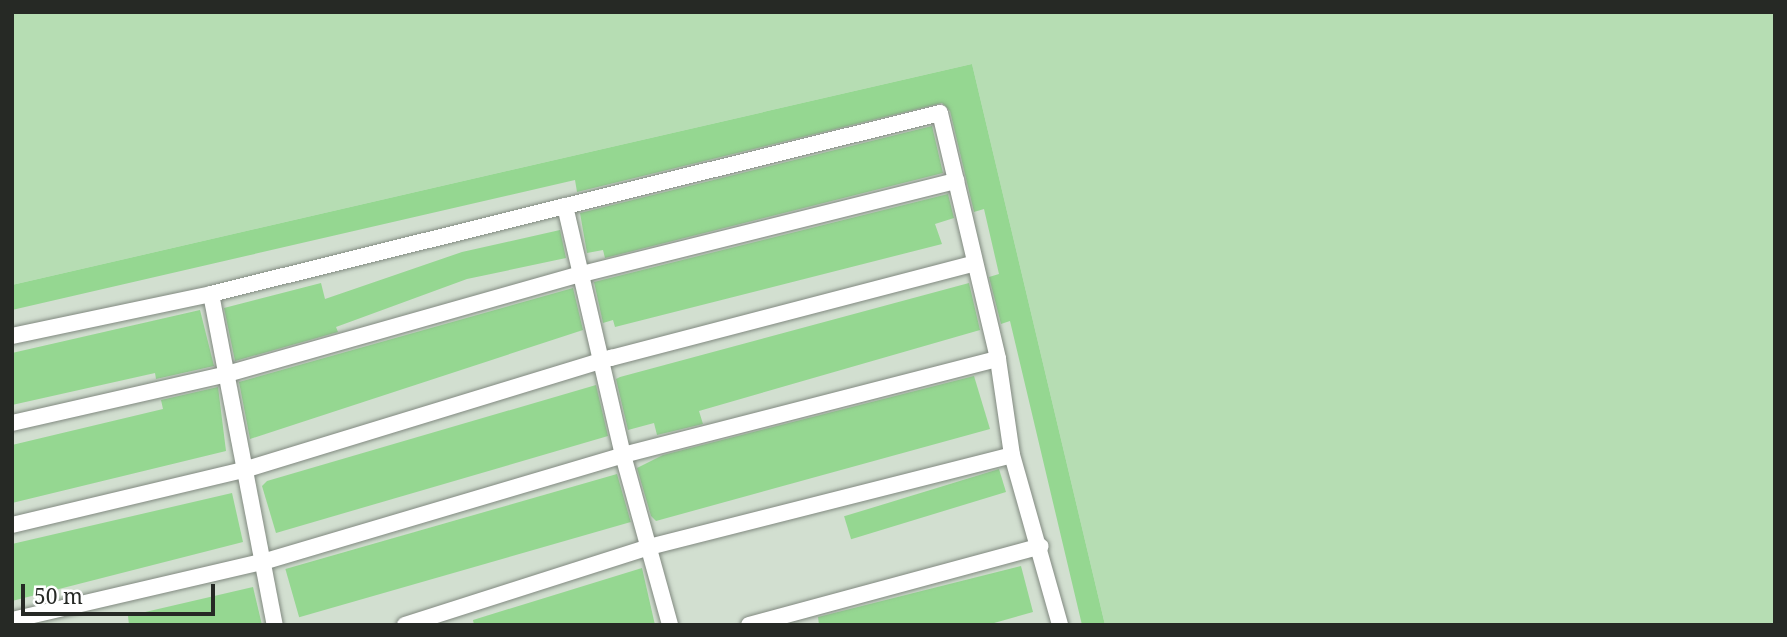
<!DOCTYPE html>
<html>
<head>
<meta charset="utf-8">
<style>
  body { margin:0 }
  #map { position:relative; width:1787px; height:637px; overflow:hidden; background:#e1eae0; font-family:"Noto Serif",serif }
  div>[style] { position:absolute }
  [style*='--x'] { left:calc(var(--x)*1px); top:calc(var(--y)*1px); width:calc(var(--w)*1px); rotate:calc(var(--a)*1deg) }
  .built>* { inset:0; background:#d2dfd0 }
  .green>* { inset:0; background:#b6ddb3 }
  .building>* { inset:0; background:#95d791; transform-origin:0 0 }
  .roads { filter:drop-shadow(0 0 2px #818980) drop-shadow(0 0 2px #818980) }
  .service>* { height:16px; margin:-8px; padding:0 8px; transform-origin:8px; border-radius:8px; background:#fff }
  span { translate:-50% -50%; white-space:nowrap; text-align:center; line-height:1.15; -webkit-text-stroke:5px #fff; paint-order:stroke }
  .frame { position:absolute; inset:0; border:14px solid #262925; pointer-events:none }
  .scale { position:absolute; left:21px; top:584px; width:194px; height:32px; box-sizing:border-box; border:4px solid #262925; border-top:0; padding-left:9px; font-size:21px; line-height:24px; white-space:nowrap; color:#262925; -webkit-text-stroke:5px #fff; paint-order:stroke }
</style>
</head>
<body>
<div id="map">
  <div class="built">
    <i style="clip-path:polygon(972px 64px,1105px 625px,12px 625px,12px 285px)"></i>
  </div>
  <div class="green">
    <i style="clip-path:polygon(12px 12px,1775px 12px,1775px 625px,1105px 625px,972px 64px,12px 285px)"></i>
  </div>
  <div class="building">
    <i style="clip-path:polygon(972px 64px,1105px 625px,1082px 625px,1010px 321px,1001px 324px,989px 277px,999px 274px,984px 209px,974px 212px,950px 111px,942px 103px,577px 192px,575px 180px,12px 310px,12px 285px)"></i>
    <i style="clip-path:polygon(932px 126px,943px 173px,605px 258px,603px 250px,587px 253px,580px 213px)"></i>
    <i style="clip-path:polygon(948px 194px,954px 218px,935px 224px,942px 244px,615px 327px,613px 320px,603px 323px,594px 282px)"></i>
    <i style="clip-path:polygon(560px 230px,566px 258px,467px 279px,336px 327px,338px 332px,235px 361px,224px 308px,321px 283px,325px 299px,462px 252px)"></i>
    <i style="clip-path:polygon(969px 283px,980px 330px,699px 411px,703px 424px,657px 435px,654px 423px,628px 430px,616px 379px,620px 377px)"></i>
    <i style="clip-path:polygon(573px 288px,583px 330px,250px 439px,239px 382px)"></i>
    <i style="clip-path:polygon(200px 310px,214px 366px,156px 379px,155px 373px,12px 405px,12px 353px)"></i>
    <i style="clip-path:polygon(974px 376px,990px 429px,656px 521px,651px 516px,637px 468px,663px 455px)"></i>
    <i style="clip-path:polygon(596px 385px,608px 436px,276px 533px,262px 486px,267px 481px)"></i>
    <i style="clip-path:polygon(218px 387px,226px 451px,12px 503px,12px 445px,163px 409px,161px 400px)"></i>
    <i style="left:999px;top:469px;width:24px;height:162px;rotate:73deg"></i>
    <i style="left:617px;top:474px;width:50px;height:345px;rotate:74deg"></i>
    <i style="clip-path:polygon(232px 493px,243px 542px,12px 601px,12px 544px)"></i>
    <i style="clip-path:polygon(1021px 566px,1033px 612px,987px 625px,819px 625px,818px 617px)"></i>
    <i style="clip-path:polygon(642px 568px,655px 625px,474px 625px,473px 620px)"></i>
    <i style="clip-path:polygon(253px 587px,262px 625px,129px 625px,128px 616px)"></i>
  </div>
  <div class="roads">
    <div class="service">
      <i style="--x:565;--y:206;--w:256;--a:76.9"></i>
      <i style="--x:623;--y:455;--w:176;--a:74.5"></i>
      <i style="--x:211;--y:294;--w:751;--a:-13.94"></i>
      <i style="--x:940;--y:113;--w:253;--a:76.7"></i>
      <i style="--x:998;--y:359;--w:97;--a:81.7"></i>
      <i style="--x:1012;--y:455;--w:177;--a:74.2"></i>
      <i style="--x:12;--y:336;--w:203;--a:-11.9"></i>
      <i style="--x:211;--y:294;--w:337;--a:79.1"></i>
      <i style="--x:12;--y:423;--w:221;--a:-12.8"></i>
      <i style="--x:227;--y:374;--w:365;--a:-15.8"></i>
      <i style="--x:578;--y:275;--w:390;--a:-14"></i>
      <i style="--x:12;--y:525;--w:242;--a:-13.4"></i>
      <i style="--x:247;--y:469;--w:381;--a:-17"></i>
      <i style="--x:611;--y:358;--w:376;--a:-14.6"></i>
      <i style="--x:12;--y:620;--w:261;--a:-13.1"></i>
      <i style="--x:266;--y:561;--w:372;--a:-16.5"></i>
      <i style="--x:623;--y:455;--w:387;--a:-14.4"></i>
      <i style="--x:405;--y:625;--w:256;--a:-17.7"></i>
      <i style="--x:649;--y:547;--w:374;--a:-14.2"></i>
      <i style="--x:749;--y:625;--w:302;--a:-15.1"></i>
    </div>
  </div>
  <div class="frame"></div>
  <div class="scale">50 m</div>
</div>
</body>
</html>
